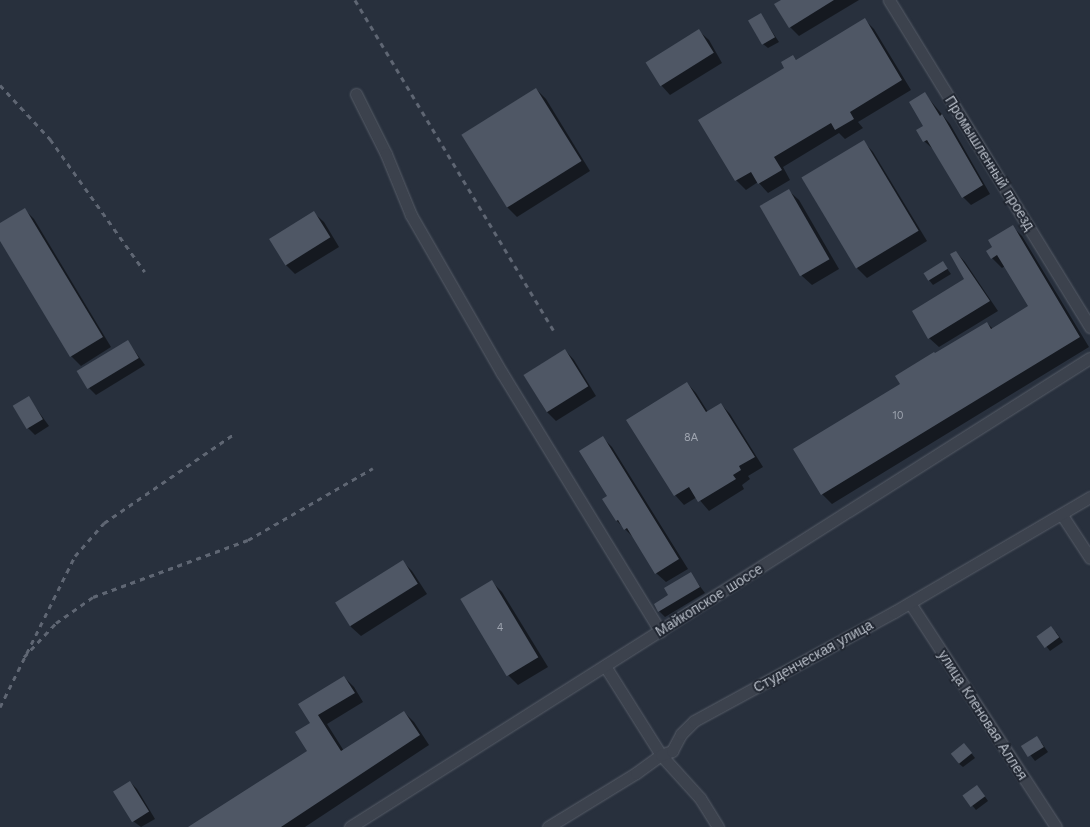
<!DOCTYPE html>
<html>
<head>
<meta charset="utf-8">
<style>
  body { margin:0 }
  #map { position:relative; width:1090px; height:827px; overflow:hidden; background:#28303d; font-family:"Work Sans",sans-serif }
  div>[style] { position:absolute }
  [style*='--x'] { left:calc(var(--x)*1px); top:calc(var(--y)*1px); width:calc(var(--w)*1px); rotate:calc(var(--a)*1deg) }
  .shadow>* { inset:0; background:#0007 }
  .building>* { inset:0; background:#4f5765; transform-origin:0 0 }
  .roads { filter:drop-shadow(0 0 1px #575d68) drop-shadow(0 0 1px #575d68) }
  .minor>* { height:11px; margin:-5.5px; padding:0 5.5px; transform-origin:5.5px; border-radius:5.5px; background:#3c424d }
  .rail>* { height:3px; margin-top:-1.5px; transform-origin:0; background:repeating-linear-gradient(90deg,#5f6673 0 5px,transparent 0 10px) }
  span { translate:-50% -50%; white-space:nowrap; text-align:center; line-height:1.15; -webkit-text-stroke:4px #212732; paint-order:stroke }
  .number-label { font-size:11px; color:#9ea4af }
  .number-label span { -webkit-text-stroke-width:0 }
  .street-label { font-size:14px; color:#b8bec8 }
</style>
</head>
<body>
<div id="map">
  <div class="shadow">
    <i style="clip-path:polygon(783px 0,859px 0,799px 36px,790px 27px)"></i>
    <i style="clip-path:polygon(761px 15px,779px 42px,768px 48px,763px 44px)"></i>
    <i style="clip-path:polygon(865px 20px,874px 29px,911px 90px,858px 122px,863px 128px,845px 139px,839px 133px,783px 167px,790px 180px,768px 193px,758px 182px,746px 190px,736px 180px,700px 120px,785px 68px,793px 56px,797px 61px)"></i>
    <i style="clip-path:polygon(699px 31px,709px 40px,722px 63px,670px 95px,661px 85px)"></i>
    <i style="clip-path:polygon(536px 89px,546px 99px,590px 171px,517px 217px,507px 207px)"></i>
    <i style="clip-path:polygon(925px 94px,950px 124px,990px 194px,971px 205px,963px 197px,933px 149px,924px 141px)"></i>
    <i style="clip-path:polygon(864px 142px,873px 152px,927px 241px,867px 278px,857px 268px)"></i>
    <i style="clip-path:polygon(789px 191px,799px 200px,839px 269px,812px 285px,802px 276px)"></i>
    <i style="clip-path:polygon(24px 209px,34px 219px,111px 347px,81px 366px,71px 356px,0 238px,0 224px)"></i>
    <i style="clip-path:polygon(314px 213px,324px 222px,339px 247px,295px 274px,285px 264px)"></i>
    <i style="clip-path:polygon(1012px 226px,1022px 236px,1089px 347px,832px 504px,822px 494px,901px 385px,935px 355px,987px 323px,993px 329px,1030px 307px,1005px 266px,1002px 268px,992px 258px,994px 247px)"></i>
    <i style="clip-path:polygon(956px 252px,965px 262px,998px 311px,939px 347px,929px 338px,966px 279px)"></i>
    <i style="clip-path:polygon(943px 263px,951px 274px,933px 285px,929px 280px)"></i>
    <i style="clip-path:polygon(128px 342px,145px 365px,96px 395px,89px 388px)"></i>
    <i style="clip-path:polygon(565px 350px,574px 360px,596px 396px,556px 421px,546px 411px,524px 375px)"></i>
    <i style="clip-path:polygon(687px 383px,696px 393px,708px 412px,721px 404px,730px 414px,763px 467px,748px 476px,750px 479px,742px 485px,744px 489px,709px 511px,697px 497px,684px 505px,675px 495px)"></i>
    <i style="clip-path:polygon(28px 397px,49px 426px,35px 435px,28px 428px)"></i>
    <i style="clip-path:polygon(603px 438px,612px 447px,688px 569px,666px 582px,656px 573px,635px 539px,617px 521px,604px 499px,609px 496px)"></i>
    <i style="clip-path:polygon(403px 562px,412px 571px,427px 594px,361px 636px,351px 627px,337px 604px)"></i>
    <i style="clip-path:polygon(690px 573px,705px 593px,665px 617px,659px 611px)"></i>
    <i style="clip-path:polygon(492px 582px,502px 592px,548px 667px,518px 685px,509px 676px,463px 600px)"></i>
    <i style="clip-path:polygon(1056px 632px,1063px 642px,1050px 651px,1039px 637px)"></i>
    <i style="clip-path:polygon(344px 677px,354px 687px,363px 702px,327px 724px,344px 751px,404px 712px,414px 722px,429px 745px,305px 827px,190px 827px,309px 752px,312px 723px)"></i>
    <i style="clip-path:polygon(1041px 742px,1048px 752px,1035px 761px,1024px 747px)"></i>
    <i style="clip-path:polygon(968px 749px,975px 758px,963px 767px,958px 763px)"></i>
    <i style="clip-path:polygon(130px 782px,137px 789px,155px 819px,141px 827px,133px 821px)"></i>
    <i style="clip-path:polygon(981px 791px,988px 801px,976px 810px,964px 796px)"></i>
  </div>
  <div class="building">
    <i style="clip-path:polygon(781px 0,834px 0,789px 28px,774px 4px)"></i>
    <i style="left:761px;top:13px;width:28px;height:15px;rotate:60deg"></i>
    <i style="clip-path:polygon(865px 18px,902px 80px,850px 112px,854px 119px,835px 130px,831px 123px,774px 157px,782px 170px,758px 184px,751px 172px,735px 181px,698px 120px,784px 68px,781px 62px,793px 55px,796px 60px)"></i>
    <i style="left:699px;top:29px;width:28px;height:63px;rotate:58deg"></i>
    <i style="left:536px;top:88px;width:86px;height:88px;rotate:58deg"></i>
    <i style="clip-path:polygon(925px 92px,940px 116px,942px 114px,983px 185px,962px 198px,927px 140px,923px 142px,916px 130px,923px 126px,909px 102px)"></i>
    <i style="left:864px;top:140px;width:106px;height:73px;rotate:59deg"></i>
    <i style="left:789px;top:189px;width:81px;height:34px;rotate:60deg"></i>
    <i style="clip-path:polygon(25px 208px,103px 337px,70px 357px,0 241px,0 223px)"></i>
    <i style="left:314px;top:211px;width:31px;height:53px;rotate:58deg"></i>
    <i style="clip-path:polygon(1013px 225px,1080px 337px,821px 495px,793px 449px,900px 384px,895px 376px,934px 352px,935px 353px,987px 322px,991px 329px,1028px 306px,997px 255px,991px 259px,986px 251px,992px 247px,988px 240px)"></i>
    <i style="clip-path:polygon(956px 251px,990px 301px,928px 339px,912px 311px,964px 279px,950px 254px)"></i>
    <i style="left:943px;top:261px;width:9px;height:23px;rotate:58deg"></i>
    <i style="left:128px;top:340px;width:21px;height:60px;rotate:59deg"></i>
    <i style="left:565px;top:349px;width:44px;height:49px;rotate:58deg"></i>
    <i style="clip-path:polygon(687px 382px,706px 412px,721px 403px,755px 457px,739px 466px,741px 470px,733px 475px,736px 479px,698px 502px,689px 487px,674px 496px,626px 420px)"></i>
    <i style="left:29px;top:396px;width:27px;height:19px;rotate:59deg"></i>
    <i style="clip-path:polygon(603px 436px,679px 559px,655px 574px,627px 528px,624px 530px,618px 520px,616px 521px,602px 499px,607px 496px,579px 451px)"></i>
    <i style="left:403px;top:560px;width:28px;height:80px;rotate:58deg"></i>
    <i style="clip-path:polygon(691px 572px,700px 587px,658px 612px,654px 604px,668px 595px,664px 588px)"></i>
    <i style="left:492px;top:580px;width:90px;height:37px;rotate:59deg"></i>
    <i style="left:1051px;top:626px;width:14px;height:18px;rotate:54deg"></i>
    <i style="clip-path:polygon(344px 676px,355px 693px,318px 715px,341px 751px,404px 711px,420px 735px,281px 827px,188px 827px,307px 751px,295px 732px,310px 723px,298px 704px)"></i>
    <i style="left:1037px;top:736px;width:13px;height:19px;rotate:58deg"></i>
    <i style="left:964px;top:743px;width:13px;height:17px;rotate:51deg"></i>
    <i style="left:130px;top:781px;width:36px;height:20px;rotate:58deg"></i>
    <i style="left:977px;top:785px;width:14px;height:18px;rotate:54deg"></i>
  </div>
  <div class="roads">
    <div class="minor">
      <i style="--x:889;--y:0;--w:384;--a:58.4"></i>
      <i style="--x:356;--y:94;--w:67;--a:63.4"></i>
      <i style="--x:386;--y:154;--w:66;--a:67.7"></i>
      <i style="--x:411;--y:215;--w:182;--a:60.1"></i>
      <i style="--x:502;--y:373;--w:303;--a:58.5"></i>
      <i style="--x:1062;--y:515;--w:51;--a:56.9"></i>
      <i style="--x:910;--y:603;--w:267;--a:56.9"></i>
      <i style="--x:605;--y:666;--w:105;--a:57.8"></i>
      <i style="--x:661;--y:755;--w:58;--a:47.8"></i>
      <i style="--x:700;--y:798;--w:34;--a:58"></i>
      <i style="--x:350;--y:827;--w:876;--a:-32.37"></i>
      <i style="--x:548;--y:827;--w:103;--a:-31.5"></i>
      <i style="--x:636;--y:773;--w:31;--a:-36"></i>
      <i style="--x:661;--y:755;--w:12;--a:-20"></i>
      <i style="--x:672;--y:751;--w:19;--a:-62"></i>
      <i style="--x:681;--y:734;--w:18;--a:-45"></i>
      <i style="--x:694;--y:721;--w:228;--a:-28.6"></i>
      <i style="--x:894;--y:612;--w:227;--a:-30.4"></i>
    </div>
  </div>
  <div class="rail">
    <i style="--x:355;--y:0;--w:388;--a:59"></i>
    <i style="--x:0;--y:85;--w:74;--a:47.2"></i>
    <i style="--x:50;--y:139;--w:163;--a:54.5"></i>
    <i style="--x:24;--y:657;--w:47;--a:-46.7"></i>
    <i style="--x:56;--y:623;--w:45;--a:-35.1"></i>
    <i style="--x:93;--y:597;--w:165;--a:-20.2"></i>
    <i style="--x:248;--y:540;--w:144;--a:-29.9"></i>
    <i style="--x:0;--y:707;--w:169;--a:-63.6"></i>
    <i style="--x:75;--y:556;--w:44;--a:-48.7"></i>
    <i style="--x:104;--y:523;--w:158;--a:-34.4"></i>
  </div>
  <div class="number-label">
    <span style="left:898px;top:416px">10</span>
    <span style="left:691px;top:438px">8А</span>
    <span style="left:500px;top:628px">4</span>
  </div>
  <div class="street-label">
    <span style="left:990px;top:163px;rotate:58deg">Промышленный проезд</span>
    <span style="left:709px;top:600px;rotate:-32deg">Майкопское шоссе</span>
    <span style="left:813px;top:656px;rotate:-29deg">Студенческая улица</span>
    <span style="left:983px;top:715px;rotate:57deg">улица Кленовая Аллея</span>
  </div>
</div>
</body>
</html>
